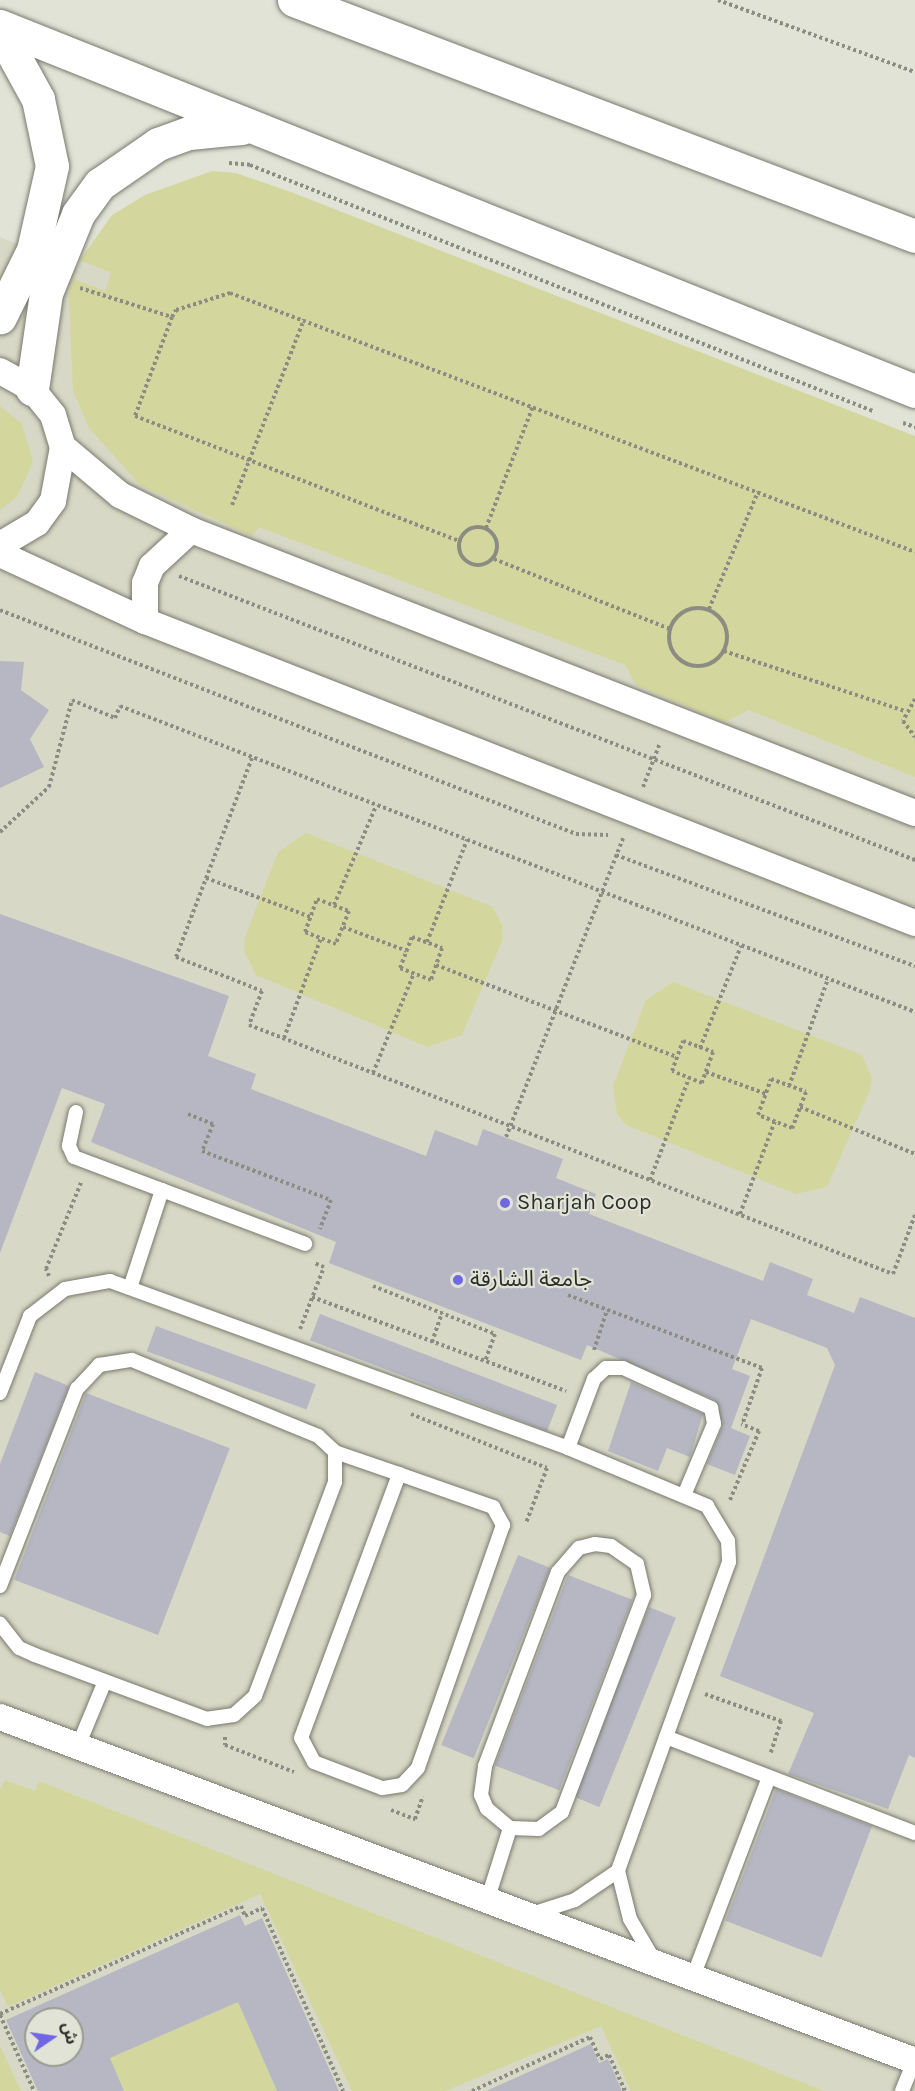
<!DOCTYPE html>
<html>
<head>
<meta charset="utf-8">
<style>
  body { margin:0 }
  #map { position:relative; width:915px; height:2091px; overflow:hidden; background:#e2e3d7; font-family:Karla,"Noto Sans Arabic",sans-serif }
  div>[style] { position:absolute }
  [style*='--x'] { left:calc(var(--x)*1px); top:calc(var(--y)*1px); width:calc(var(--w)*1px); rotate:calc(var(--a)*1deg) }
  .built>* { inset:0; background:#d7d8c5 }
  .green>* { inset:0; background:#d4d79d }
  .building>* { inset:0; background:#b7b7c3; transform-origin:0 0 }
  .path>* { height:4px; margin-top:-2px; transform-origin:0; background:repeating-linear-gradient(90deg,#8c8c83 0 3px,transparent 0 6px) }
  .path>.ring { margin:-2px; padding:0; box-sizing:content-box; background:none; border:4px solid #8c8c83; border-radius:50% }
  .roads { filter:drop-shadow(0 0 2px #797a6f) drop-shadow(0 0 2px #797a6f) }
  .lane>* { height:14px; margin:-7px; padding:0 7px; transform-origin:7px; border-radius:7px; background:#fff }
  .street>* { height:26px; margin:-13px; padding:0 13px; transform-origin:13px; border-radius:13px; background:#fff }
  .secondary>* { height:33px; margin:-16.5px; padding:0 16.5px; transform-origin:16.5px; border-radius:16.5px; background:#fff }
  .dots>* { width:16px; height:16px; translate:-50% -50%; box-sizing:border-box; border:3px solid #e2e3d7; border-radius:50% }
  span { translate:-50% -50%; white-space:nowrap; text-align:center; line-height:1.15; -webkit-text-stroke:4.5px #e2e3d7; paint-order:stroke }
  .poi-label { font-size:22px; color:#2e2e29 }
  .left { translate:0 -50%; text-align:left }
  .north { position:absolute; left:24px; top:2007px; width:60px; height:60px; box-sizing:border-box; background:#e2e3d7; border:2px solid #9a9b91; border-radius:50%; rotate:77deg; font-size:16px; font-weight:700; line-height:24px; text-align:center; color:#2e2e29 }
  .north::after { content:''; display:block; margin:auto; width:21px; height:27px; background:#7267e2; clip-path:polygon(50% 0,100% 100%,50% 72%,0 100%) }
</style>
</head>
<body>
<div id="map">
  <div class="built">
    <i style="clip-path:polygon(evenodd,0 237px,77px 268px,80px 260px,112px 273px,107px 285px,915px 540px,915px 2091px,0 2091px,0 237px,36px 2019px,72px 2019px,72px 2055px,36px 2055px,36px 2019px)"></i>
  </div>
  <div class="green">
    <i style="clip-path:polygon(212px 171px,236px 173px,291px 192px,915px 436px,915px 777px,749px 710px,725px 722px,636px 685px,625px 665px,259px 527px,252px 536px,140px 485px,89px 428px,73px 391px,69px 295px,73px 279px,105px 291px,111px 273px,80px 260px,112px 215px,145px 195px)"></i>
    <i style="clip-path:polygon(0 406px,22px 424px,33px 462px,17px 497px,0 510px)"></i>
    <i style="clip-path:polygon(306px 833px,493px 907px,503px 927px,502px 941px,462px 1035px,428px 1047px,256px 975px,244px 951px,245px 937px,278px 852px)"></i>
    <i style="clip-path:polygon(673px 982px,862px 1055px,872px 1078px,870px 1090px,827px 1187px,796px 1194px,626px 1125px,617px 1114px,613px 1086px,646px 1000px)"></i>
    <i style="clip-path:polygon(5px 1780px,35px 1791px,39px 1781px,824px 2091px,631px 2091px,601px 2026px,445px 2091px,352px 2091px,260px 1894px,8px 2007px,0 1990px,0 1790px)"></i>
    <i style="clip-path:polygon(238px 2002px,277px 2091px,124px 2091px,110px 2058px)"></i>
    <i style="clip-path:polygon(0 2046px,21px 2091px,0 2091px)"></i>
  </div>
  <div class="building">
    <i style="clip-path:polygon(0 661px,24px 662px,21px 690px,49px 710px,30px 739px,44px 767px,0 788px)"></i>
    <i style="clip-path:polygon(0 914px,229px 996px,208px 1056px,256px 1074px,251px 1089px,426px 1156px,435px 1130px,477px 1146px,483px 1129px,563px 1159px,556px 1178px,596px 1194px,589px 1214px,763px 1281px,770px 1262px,813px 1279px,807px 1295px,854px 1313px,860px 1297px,915px 1318px,915px 1758px,909px 1755px,888px 1809px,788px 1774px,814px 1713px,720px 1676px,835px 1365px,827px 1348px,751px 1319px,732px 1369px,750px 1376px,731px 1428px,750px 1436px,735px 1475px,707px 1464px,722px 1427px,715px 1400px,587px 1345px,581px 1360px,329px 1263px,336px 1242px,91px 1142px,105px 1104px,62px 1088px,0 1253px)"></i>
    <i style="left:320px;top:1314px;width:254px;height:28px;rotate:21deg"></i>
    <i style="left:156px;top:1326px;width:170px;height:27px;rotate:20deg"></i>
    <i style="clip-path:polygon(35px 1372px,69px 1386px,10px 1536px,0 1532px,0 1464px)"></i>
    <i style="clip-path:polygon(631px 1382px,703px 1414px,690px 1457px,667px 1448px,658px 1471px,608px 1451px)"></i>
    <i style="left:86px;top:1393px;width:154px;height:200px;rotate:21deg"></i>
    <i style="left:518px;top:1555px;width:35px;height:205px;rotate:22deg"></i>
    <i style="left:568px;top:1575px;width:69px;height:204px;rotate:21deg"></i>
    <i style="left:649px;top:1607px;width:29px;height:204px;rotate:22deg"></i>
    <i style="left:776px;top:1789px;width:103px;height:141px;rotate:21deg"></i>
    <i style="clip-path:polygon(evenodd,240px 1915px,245px 1926px,262px 1918px,339px 2091px,277px 2091px,238px 2002px,110px 2058px,124px 2091px,38px 2091px,6px 2020px,240px 1915px,36px 2019px,72px 2019px,72px 2055px,36px 2055px,36px 2019px)"></i>
    <i style="clip-path:polygon(591px 2044px,599px 2063px,608px 2059px,622px 2091px,486px 2091px)"></i>
  </div>
  <div class="path">
    <i style="--x:718;--y:0;--w:210;--a:20.1"></i>
    <i style="--x:229;--y:163;--w:21;--a:5"></i>
    <i style="--x:250;--y:165;--w:670;--a:21.55"></i>
    <i style="--x:80;--y:288;--w:96;--a:17.5"></i>
    <i style="--x:172;--y:317;--w:8;--a:-60"></i>
    <i style="--x:176;--y:310;--w:57;--a:-17.5"></i>
    <i style="--x:230;--y:293;--w:732;--a:20.71"></i>
    <i style="--x:172;--y:317;--w:106;--a:110.5"></i>
    <i style="--x:135;--y:416;--w:347;--a:21.1"></i>
    <i style="--x:903;--y:423;--w:13;--a:18"></i>
    <i style="--x:232;--y:505;--w:199;--a:-68.8"></i>
    <i class="ring" style="left:459px;top:527px;width:34px;height:34px"></i>
    <i style="--x:486;--y:528;--w:131;--a:-68.9"></i>
    <i style="--x:494;--y:559;--w:189;--a:21.7"></i>
    <i style="--x:179;--y:576;--w:789;--a:21.1"></i>
    <i class="ring" style="left:669px;top:608px;width:54px;height:54px"></i>
    <i style="--x:709;--y:609;--w:127;--a:-67.3"></i>
    <i style="--x:0;--y:610;--w:618;--a:21.25"></i>
    <i style="--x:576;--y:834;--w:32;--a:2"></i>
    <i style="--x:724;--y:651;--w:190;--a:18.4"></i>
    <i style="--x:915;--y:699;--w:25;--a:119"></i>
    <i style="--x:903;--y:721;--w:20;--a:53"></i>
    <i style="--x:252;--y:758;--w:213;--a:110.9"></i>
    <i style="--x:176;--y:957;--w:92;--a:21.6"></i>
    <i style="--x:262;--y:991;--w:36;--a:111"></i>
    <i style="--x:249;--y:1025;--w:690;--a:21.14"></i>
    <i style="--x:893;--y:1274;--w:63;--a:-69.6"></i>
    <i style="--x:643;--y:787;--w:47;--a:-68.9"></i>
    <i style="--x:0;--y:832;--w:67;--a:-42.6"></i>
    <i style="--x:49;--y:787;--w:90;--a:-75.2"></i>
    <i style="--x:72;--y:700;--w:47;--a:22.7"></i>
    <i style="--x:115;--y:718;--w:13;--a:-67"></i>
    <i style="--x:120;--y:706;--w:852;--a:21.05"></i>
    <i style="--x:616;--y:855;--w:319;--a:20.4"></i>
    <i style="--x:206;--y:878;--w:112;--a:20.4"></i>
    <i style="--x:317;--y:899;--w:34;--a:21"></i>
    <i style="--x:349;--y:911;--w:35;--a:112"></i>
    <i style="--x:336;--y:944;--w:33;--a:-159"></i>
    <i style="--x:305;--y:932;--w:35;--a:-70"></i>
    <i style="--x:334;--y:905;--w:108;--a:-67"></i>
    <i style="--x:343;--y:927;--w:68;--a:20.6"></i>
    <i style="--x:412;--y:937;--w:32;--a:20"></i>
    <i style="--x:442;--y:948;--w:34;--a:109"></i>
    <i style="--x:431;--y:980;--w:33;--a:-159"></i>
    <i style="--x:400;--y:968;--w:33;--a:-69"></i>
    <i style="--x:427;--y:942;--w:110;--a:-68.6"></i>
    <i style="--x:436;--y:965;--w:258;--a:20.9"></i>
    <i style="--x:284;--y:1038;--w:107;--a:-69.7"></i>
    <i style="--x:683;--y:1041;--w:32;--a:20"></i>
    <i style="--x:713;--y:1052;--w:33;--a:110"></i>
    <i style="--x:702;--y:1083;--w:32;--a:-158"></i>
    <i style="--x:672;--y:1071;--w:32;--a:-70"></i>
    <i style="--x:700;--y:1048;--w:110;--a:-68.1"></i>
    <i style="--x:706;--y:1072;--w:64;--a:20.1"></i>
    <i style="--x:373;--y:1073;--w:108;--a:-67.7"></i>
    <i style="--x:771;--y:1079;--w:37;--a:20"></i>
    <i style="--x:806;--y:1092;--w:39;--a:111"></i>
    <i style="--x:792;--y:1128;--w:36;--a:-159"></i>
    <i style="--x:758;--y:1115;--w:38;--a:-70"></i>
    <i style="--x:789;--y:1086;--w:114;--a:-70"></i>
    <i style="--x:800;--y:1107;--w:124;--a:22.2"></i>
    <i style="--x:188;--y:1114;--w:27;--a:22"></i>
    <i style="--x:213;--y:1124;--w:29;--a:112"></i>
    <i style="--x:202;--y:1151;--w:138;--a:20.8"></i>
    <i style="--x:331;--y:1200;--w:31;--a:111"></i>
    <i style="--x:506;--y:1137;--w:321;--a:-68.6"></i>
    <i style="--x:650;--y:1180;--w:109;--a:-69.1"></i>
    <i style="--x:740;--y:1214;--w:99;--a:-69.4"></i>
    <i style="--x:49;--y:1276;--w:8;--a:-113"></i>
    <i style="--x:46;--y:1269;--w:93;--a:-67.9"></i>
    <i style="--x:373;--y:1286;--w:131;--a:21.5"></i>
    <i style="--x:495;--y:1334;--w:29;--a:110"></i>
    <i style="--x:568;--y:1295;--w:207;--a:20.6"></i>
    <i style="--x:762;--y:1368;--w:60;--a:109.3"></i>
    <i style="--x:312;--y:1297;--w:271;--a:20.3"></i>
    <i style="--x:300;--y:1329;--w:66;--a:-68.8"></i>
    <i style="--x:324;--y:1267;--w:11;--a:-158"></i>
    <i style="--x:432;--y:1342;--w:31;--a:-71"></i>
    <i style="--x:594;--y:1350;--w:42;--a:-72"></i>
    <i style="--x:411;--y:1414;--w:146;--a:21.7"></i>
    <i style="--x:547;--y:1468;--w:59;--a:110.9"></i>
    <i style="--x:730;--y:1500;--w:75;--a:-67.2"></i>
    <i style="--x:759;--y:1431;--w:19;--a:-159"></i>
    <i style="--x:705;--y:1694;--w:81;--a:19.6"></i>
    <i style="--x:781;--y:1721;--w:35;--a:108"></i>
    <i style="--x:225;--y:1737;--w:8;--a:90"></i>
    <i style="--x:225;--y:1745;--w:74;--a:21.4"></i>
    <i style="--x:391;--y:1810;--w:26;--a:21"></i>
    <i style="--x:415;--y:1819;--w:24;--a:-71"></i>
    <i style="--x:0;--y:2014;--w:264;--a:-24.1"></i>
    <i style="--x:241;--y:1906;--w:11;--a:68"></i>
    <i style="--x:245;--y:1916;--w:19;--a:-25"></i>
    <i style="--x:262;--y:1908;--w:200;--a:66.1"></i>
    <i style="--x:0;--y:2015;--w:83;--a:65.9"></i>
    <i style="--x:472;--y:2091;--w:130;--a:-24.6"></i>
    <i style="--x:590;--y:2037;--w:24;--a:66"></i>
    <i style="--x:600;--y:2059;--w:10;--a:-24"></i>
    <i style="--x:609;--y:2055;--w:39;--a:66"></i>
  </div>
  <div class="roads">
    <div class="lane">
      <i style="--x:76;--y:1112;--w:35;--a:102"></i>
      <i style="--x:69;--y:1146;--w:12;--a:66"></i>
      <i style="--x:74;--y:1157;--w:247;--a:20.6"></i>
      <i style="--x:131;--y:1285;--w:100;--a:-71.9"></i>
      <i style="--x:0;--y:1393;--w:83;--a:-68.7"></i>
      <i style="--x:30;--y:1316;--w:44;--a:-37.6"></i>
      <i style="--x:65;--y:1289;--w:46;--a:-10.1"></i>
      <i style="--x:110;--y:1281;--w:487;--a:20"></i>
      <i style="--x:568;--y:1448;--w:151;--a:22.6"></i>
      <i style="--x:707;--y:1506;--w:41;--a:59"></i>
      <i style="--x:728;--y:1541;--w:21;--a:87"></i>
      <i style="--x:729;--y:1562;--w:328;--a:109.8"></i>
      <i style="--x:618;--y:1871;--w:49;--a:76"></i>
      <i style="--x:630;--y:1919;--w:48;--a:59.7"></i>
      <i style="--x:568;--y:1448;--w:74;--a:-69.4"></i>
      <i style="--x:594;--y:1379;--w:16;--a:-43"></i>
      <i style="--x:606;--y:1368;--w:17;--a:0"></i>
      <i style="--x:623;--y:1368;--w:97;--a:24.4"></i>
      <i style="--x:711;--y:1408;--w:16;--a:79"></i>
      <i style="--x:714;--y:1424;--w:75;--a:112.8"></i>
      <i style="--x:335;--y:1452;--w:68;--a:19"></i>
      <i style="--x:399;--y:1474;--w:100;--a:19.3"></i>
      <i style="--x:493;--y:1507;--w:21;--a:61"></i>
      <i style="--x:503;--y:1525;--w:257;--a:109.3"></i>
      <i style="--x:418;--y:1768;--w:23;--a:133"></i>
      <i style="--x:402;--y:1785;--w:20;--a:171"></i>
      <i style="--x:382;--y:1788;--w:73;--a:-159.1"></i>
      <i style="--x:314;--y:1762;--w:27;--a:-118"></i>
      <i style="--x:301;--y:1738;--w:282;--a:-69.6"></i>
      <i style="--x:595;--y:1544;--w:16;--a:7"></i>
      <i style="--x:611;--y:1546;--w:32;--a:35"></i>
      <i style="--x:637;--y:1564;--w:32;--a:77"></i>
      <i style="--x:644;--y:1595;--w:232;--a:110.7"></i>
      <i style="--x:562;--y:1812;--w:29;--a:144"></i>
      <i style="--x:539;--y:1829;--w:29;--a:-178"></i>
      <i style="--x:510;--y:1828;--w:30;--a:-140"></i>
      <i style="--x:487;--y:1809;--w:15;--a:-113"></i>
      <i style="--x:481;--y:1795;--w:29;--a:-82"></i>
      <i style="--x:485;--y:1766;--w:207;--a:-69.4"></i>
      <i style="--x:558;--y:1572;--w:32;--a:-49"></i>
      <i style="--x:579;--y:1548;--w:16;--a:-14"></i>
      <i style="--x:0;--y:1586;--w:212;--a:-68.7"></i>
      <i style="--x:77;--y:1389;--w:33;--a:-47"></i>
      <i style="--x:99;--y:1365;--w:33;--a:-9"></i>
      <i style="--x:132;--y:1360;--w:201;--a:22.2"></i>
      <i style="--x:318;--y:1436;--w:23;--a:43"></i>
      <i style="--x:335;--y:1452;--w:30;--a:90"></i>
      <i style="--x:335;--y:1482;--w:228;--a:110.5"></i>
      <i style="--x:255;--y:1696;--w:28;--a:138"></i>
      <i style="--x:234;--y:1715;--w:27;--a:172"></i>
      <i style="--x:207;--y:1719;--w:184;--a:-159.6"></i>
      <i style="--x:35;--y:1655;--w:17;--a:-156"></i>
      <i style="--x:19;--y:1648;--w:31;--a:-128"></i>
      <i style="--x:666;--y:1737;--w:267;--a:21.1"></i>
      <i style="--x:78;--y:1746;--w:70;--a:-67.4"></i>
      <i style="--x:487;--y:1901;--w:77;--a:-72.5"></i>
      <i style="--x:532;--y:1914;--w:45;--a:-18"></i>
      <i style="--x:575;--y:1900;--w:52;--a:-34"></i>
      <i style="--x:693;--y:1977;--w:214;--a:-69.2"></i>
      <i style="--x:902;--y:2091;--w:35;--a:-68"></i>
    </div>
    <div class="street">
      <i style="--x:0;--y:371;--w:37;--a:29"></i>
      <i style="--x:32;--y:389;--w:33;--a:51"></i>
      <i style="--x:53;--y:415;--w:34;--a:73"></i>
      <i style="--x:63;--y:447;--w:55;--a:100.5"></i>
      <i style="--x:53;--y:501;--w:27;--a:126"></i>
      <i style="--x:37;--y:523;--w:43;--a:149.3"></i>
      <i style="--x:63;--y:447;--w:75;--a:40.1"></i>
      <i style="--x:120;--y:495;--w:79;--a:26.2"></i>
      <i style="--x:191;--y:530;--w:777;--a:21.35"></i>
      <i style="--x:0;--y:554;--w:160;--a:24.8"></i>
      <i style="--x:145;--y:621;--w:827;--a:21.42"></i>
      <i style="--x:145;--y:621;--w:38;--a:-90"></i>
      <i style="--x:145;--y:583;--w:18;--a:-68"></i>
      <i style="--x:152;--y:566;--w:53;--a:-42.7"></i>
      <i style="--x:0;--y:1717;--w:978;--a:20.6"></i>
    </div>
    <div class="secondary">
      <i style="--x:294;--y:0;--w:664;--a:20.81"></i>
      <i style="--x:0;--y:26;--w:985;--a:21.75"></i>
      <i style="--x:0;--y:30;--w:79;--a:61.2"></i>
      <i style="--x:38;--y:99;--w:68;--a:78.2"></i>
      <i style="--x:52;--y:166;--w:86;--a:102.7"></i>
      <i style="--x:33;--y:250;--w:75;--a:116.2"></i>
      <i style="--x:32;--y:389;--w:97;--a:-81.7"></i>
      <i style="--x:46;--y:293;--w:85;--a:-67.9"></i>
      <i style="--x:78;--y:214;--w:37;--a:-54"></i>
      <i style="--x:100;--y:184;--w:70;--a:-34.6"></i>
      <i style="--x:158;--y:144;--w:33;--a:-20"></i>
      <i style="--x:189;--y:133;--w:53;--a:-5.4"></i>
    </div>
  </div>
  <div class="dots">
    <i style="left:505px;top:1203px;background:#7267e2"></i>
    <i style="left:458px;top:1280px;background:#7267e2"></i>
  </div>
  <div class="poi-label">
    <span class="left" style="left:517px;top:1203px">Sharjah Coop</span>
    <span class="left" style="left:470px;top:1280px">جامعة الشارقة</span>
  </div>
  <div class="north">ش</div>
</div>
</body>
</html>
